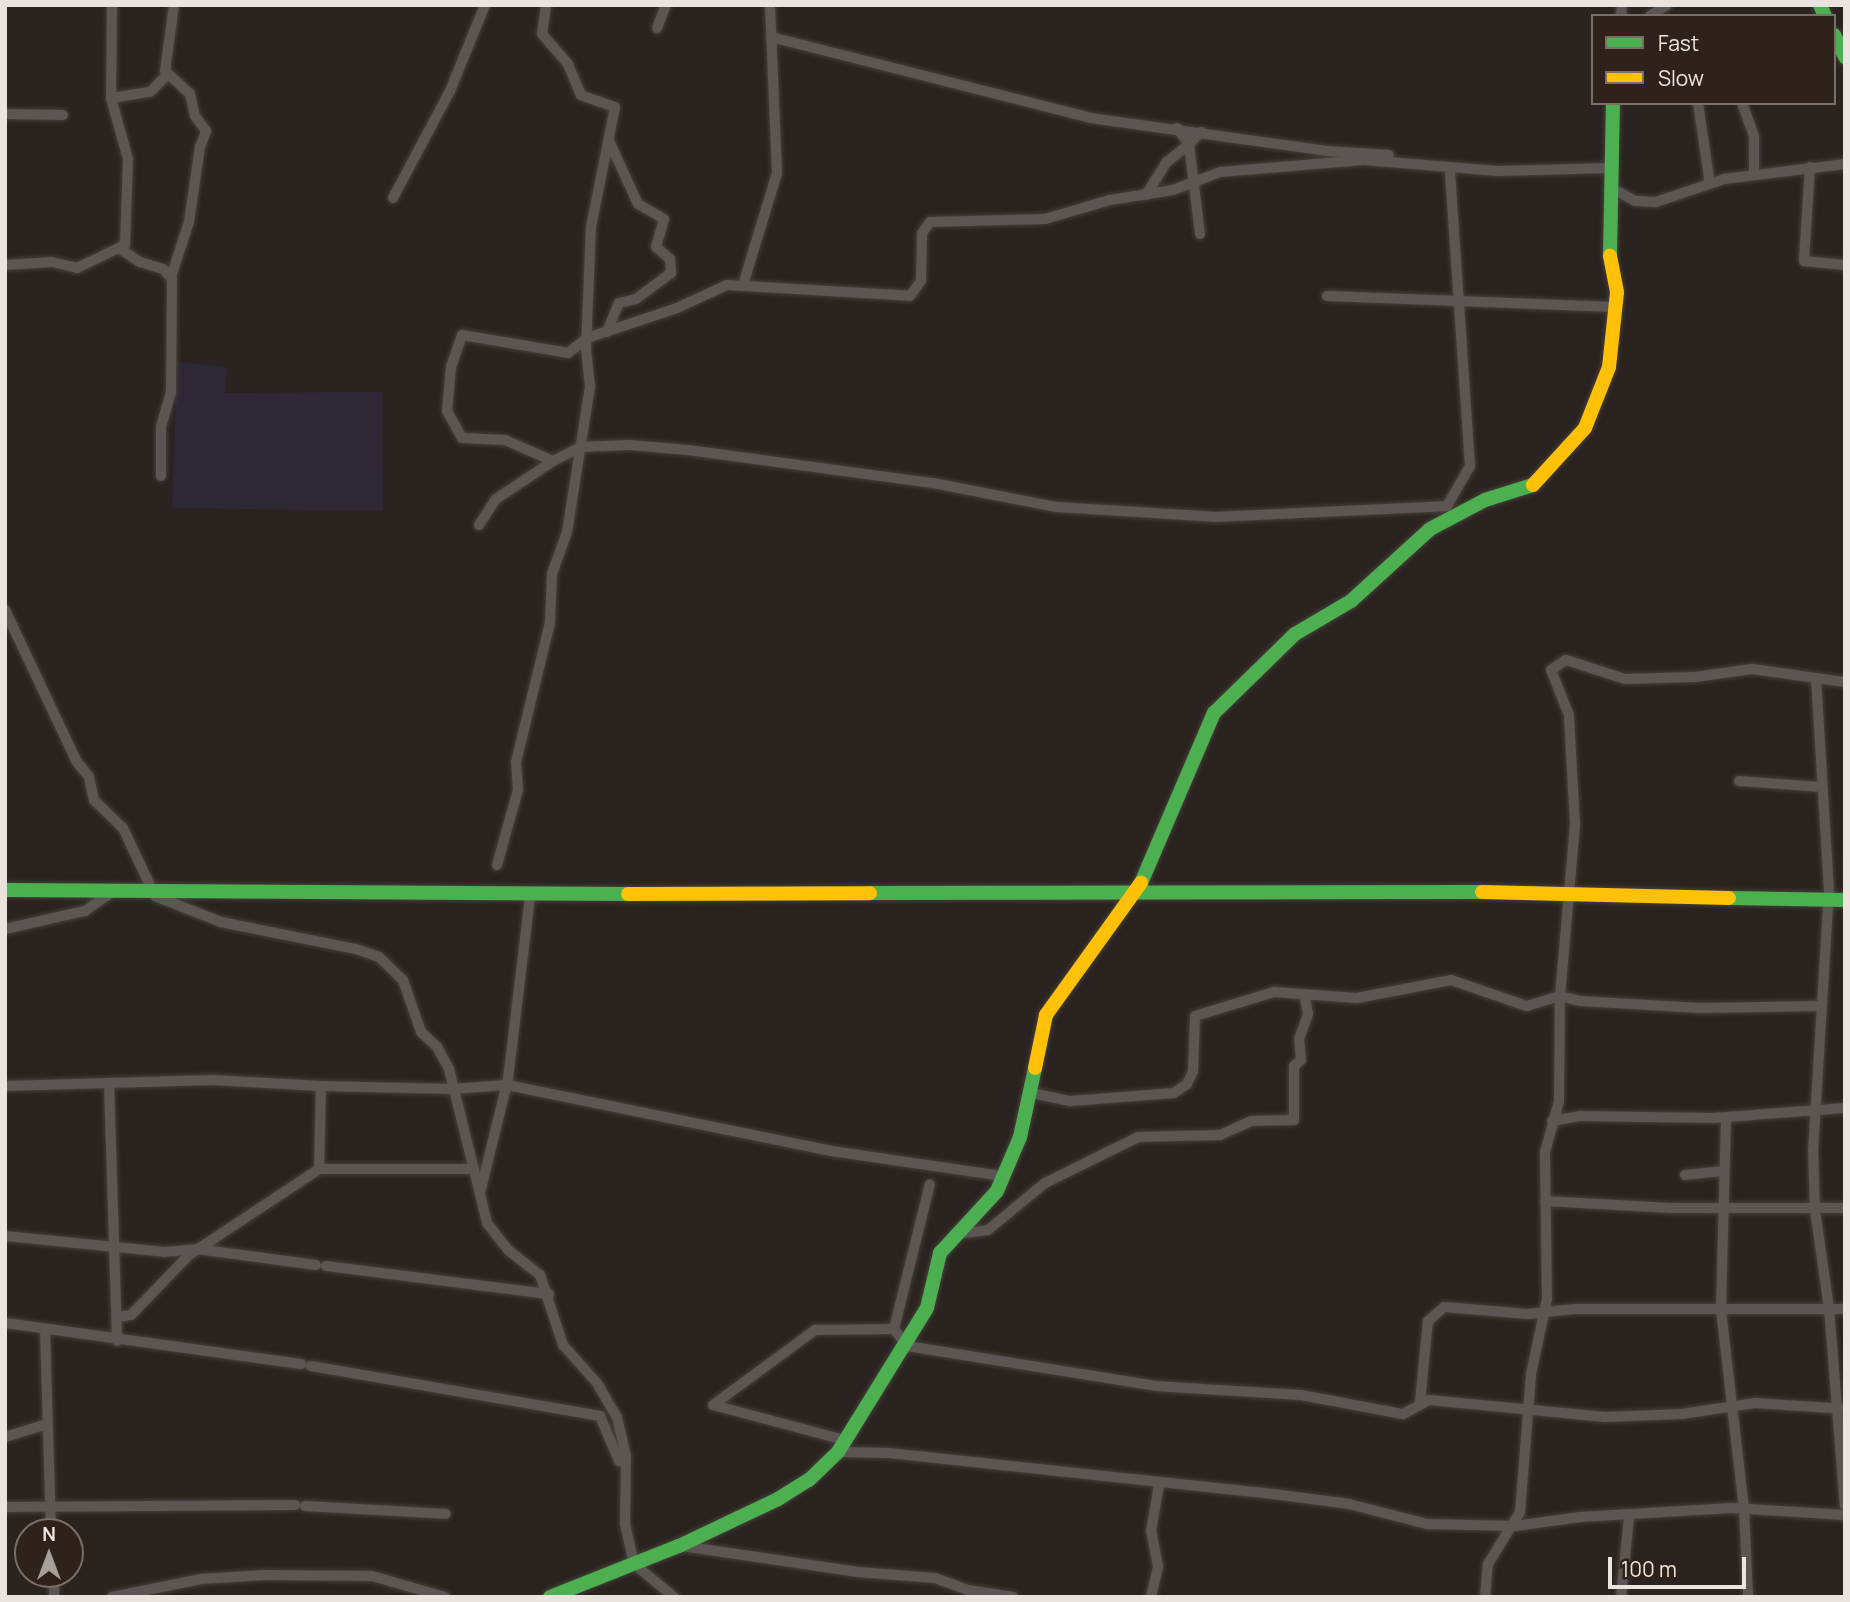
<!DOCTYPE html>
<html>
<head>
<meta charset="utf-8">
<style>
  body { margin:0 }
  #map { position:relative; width:1850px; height:1602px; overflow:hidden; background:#2a231f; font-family:Manrope,sans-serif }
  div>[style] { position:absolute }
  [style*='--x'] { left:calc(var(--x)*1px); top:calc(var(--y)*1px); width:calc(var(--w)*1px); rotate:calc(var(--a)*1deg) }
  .industrial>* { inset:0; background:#2e2836 }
  .roads { filter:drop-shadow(0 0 2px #443f3a) drop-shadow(0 0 2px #443f3a) }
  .street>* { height:10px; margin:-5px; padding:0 5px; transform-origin:5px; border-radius:5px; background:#5c5553 }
  .fast>* { height:14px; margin:-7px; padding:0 7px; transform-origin:7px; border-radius:7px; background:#4caf50 }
  .slow>* { height:14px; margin:-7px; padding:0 7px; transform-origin:7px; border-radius:7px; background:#ffc107 }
  span { translate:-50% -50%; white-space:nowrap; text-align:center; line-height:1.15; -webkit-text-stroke:5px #2f221a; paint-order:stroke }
  .frame { position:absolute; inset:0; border:7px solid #ebe3dd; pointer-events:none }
  .legend { position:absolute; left:1591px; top:14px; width:245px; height:91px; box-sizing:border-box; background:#2f221a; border:2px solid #7a6f68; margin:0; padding:9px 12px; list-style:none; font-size:21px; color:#ebe3dd }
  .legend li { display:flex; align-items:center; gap:14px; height:35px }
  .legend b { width:35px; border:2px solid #7a6f68 }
  .north { position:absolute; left:14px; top:1518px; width:70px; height:70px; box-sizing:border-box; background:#2f221a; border:2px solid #7a6f68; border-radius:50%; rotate:0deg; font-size:19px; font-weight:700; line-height:28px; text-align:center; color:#ebe3dd }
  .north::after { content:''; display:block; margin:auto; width:24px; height:32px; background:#a7a09a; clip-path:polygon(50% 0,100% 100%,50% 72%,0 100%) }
  .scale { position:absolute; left:1608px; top:1557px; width:138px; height:32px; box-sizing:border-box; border:4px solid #ebe3dd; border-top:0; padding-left:9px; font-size:21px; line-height:24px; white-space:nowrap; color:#ebe3dd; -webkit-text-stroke:5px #2f221a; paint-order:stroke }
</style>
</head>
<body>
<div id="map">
  <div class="industrial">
    <i style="clip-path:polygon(177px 362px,227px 367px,225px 393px,382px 392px,383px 511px,172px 508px)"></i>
  </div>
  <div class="roads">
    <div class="street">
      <i style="--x:1621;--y:16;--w:11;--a:-85"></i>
      <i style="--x:1650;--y:16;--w:20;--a:-33"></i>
      <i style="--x:657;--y:28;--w:25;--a:-69"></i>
      <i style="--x:771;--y:37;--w:329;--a:14.2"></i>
      <i style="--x:1090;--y:118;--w:239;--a:7.9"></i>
      <i style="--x:1327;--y:151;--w:62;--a:3.7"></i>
      <i style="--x:111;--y:98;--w:39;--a:-9"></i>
      <i style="--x:150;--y:92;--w:24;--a:-45"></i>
      <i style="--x:1698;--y:103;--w:82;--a:81.6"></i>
      <i style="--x:1742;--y:103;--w:35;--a:70"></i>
      <i style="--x:1754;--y:136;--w:38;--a:90"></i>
      <i style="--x:5;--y:114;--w:58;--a:1"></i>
      <i style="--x:1810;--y:167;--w:94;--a:93.7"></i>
      <i style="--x:1804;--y:261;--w:41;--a:5.6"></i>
      <i style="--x:1610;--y:187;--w:29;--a:29"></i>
      <i style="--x:1635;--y:201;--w:21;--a:3"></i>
      <i style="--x:1656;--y:202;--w:72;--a:-18.7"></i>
      <i style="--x:1724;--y:179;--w:122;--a:-7.1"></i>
      <i style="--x:1146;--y:195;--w:39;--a:-58"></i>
      <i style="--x:1167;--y:162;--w:28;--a:-39"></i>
      <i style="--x:1189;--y:144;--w:20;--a:-127"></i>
      <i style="--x:393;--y:198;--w:121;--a:-62"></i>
      <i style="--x:450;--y:91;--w:93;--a:-67.9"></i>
      <i style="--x:1200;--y:234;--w:91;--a:-97"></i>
      <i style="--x:1189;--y:144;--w:17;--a:-45"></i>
      <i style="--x:122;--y:250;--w:22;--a:34"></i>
      <i style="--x:140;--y:262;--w:24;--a:17"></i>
      <i style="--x:163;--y:269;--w:13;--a:48"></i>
      <i style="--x:172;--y:279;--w:113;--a:90.5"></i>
      <i style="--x:171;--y:392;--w:36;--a:106"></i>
      <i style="--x:161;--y:427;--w:49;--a:90"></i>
      <i style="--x:5;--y:265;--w:47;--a:-3.7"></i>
      <i style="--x:52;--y:262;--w:26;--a:13"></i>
      <i style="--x:77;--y:268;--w:53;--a:-25.6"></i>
      <i style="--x:125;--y:245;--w:86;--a:-88"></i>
      <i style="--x:128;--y:159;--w:63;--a:-105.6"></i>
      <i style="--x:111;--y:98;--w:93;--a:-89.4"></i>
      <i style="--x:171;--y:277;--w:58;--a:-71.9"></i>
      <i style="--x:189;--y:222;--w:76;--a:-81.7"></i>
      <i style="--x:200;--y:147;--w:17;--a:-69"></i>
      <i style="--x:206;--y:131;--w:19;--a:-126"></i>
      <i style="--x:195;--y:116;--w:23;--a:-103"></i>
      <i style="--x:190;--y:94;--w:34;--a:-137"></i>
      <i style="--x:165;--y:71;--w:67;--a:-82.2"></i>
      <i style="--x:743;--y:285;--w:117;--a:-73.1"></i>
      <i style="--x:777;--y:173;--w:168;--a:-92.4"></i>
      <i style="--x:1327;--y:296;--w:282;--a:2.2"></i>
      <i style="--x:607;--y:332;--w:31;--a:-68"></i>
      <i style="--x:619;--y:303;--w:17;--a:-13"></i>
      <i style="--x:636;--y:299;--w:44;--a:-36.6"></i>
      <i style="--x:671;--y:273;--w:14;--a:-94"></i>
      <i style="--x:670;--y:259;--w:18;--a:-139"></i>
      <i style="--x:656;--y:247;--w:29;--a:-74"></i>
      <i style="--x:664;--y:219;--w:30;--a:-150"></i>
      <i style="--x:638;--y:204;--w:67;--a:-114.7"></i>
      <i style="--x:553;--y:461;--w:30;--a:-27"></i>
      <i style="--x:580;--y:447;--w:49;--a:-2.3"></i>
      <i style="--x:629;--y:445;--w:59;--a:4.8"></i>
      <i style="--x:688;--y:450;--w:247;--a:7.7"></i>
      <i style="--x:933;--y:483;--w:126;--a:11"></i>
      <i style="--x:1057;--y:507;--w:157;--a:3.6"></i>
      <i style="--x:1214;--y:517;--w:233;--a:-2.7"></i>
      <i style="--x:1447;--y:506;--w:46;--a:-60.1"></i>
      <i style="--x:1470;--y:466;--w:293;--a:-93.9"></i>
      <i style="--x:479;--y:525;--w:31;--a:-57"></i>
      <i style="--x:496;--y:499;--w:69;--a:-33.7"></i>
      <i style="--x:553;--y:461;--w:52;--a:-156.4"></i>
      <i style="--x:505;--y:440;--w:43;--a:-177.3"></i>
      <i style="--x:462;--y:438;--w:31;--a:-119"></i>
      <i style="--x:447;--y:411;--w:44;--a:-84.8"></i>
      <i style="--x:451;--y:367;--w:34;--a:-71"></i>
      <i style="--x:462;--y:335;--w:108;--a:9.6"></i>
      <i style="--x:568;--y:353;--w:24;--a:-38"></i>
      <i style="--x:587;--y:338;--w:95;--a:-18.4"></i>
      <i style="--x:677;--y:308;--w:55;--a:-24.7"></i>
      <i style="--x:727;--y:285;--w:183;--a:3.4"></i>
      <i style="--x:910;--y:296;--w:19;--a:-54"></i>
      <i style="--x:921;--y:281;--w:48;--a:-88.8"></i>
      <i style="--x:922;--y:233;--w:14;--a:-54"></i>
      <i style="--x:930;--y:222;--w:115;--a:-1.5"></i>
      <i style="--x:1045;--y:219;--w:68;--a:-16.3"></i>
      <i style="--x:1110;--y:200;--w:64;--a:-9"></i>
      <i style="--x:1173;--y:190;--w:50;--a:-21"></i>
      <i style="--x:1220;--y:172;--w:144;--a:-4.8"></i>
      <i style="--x:1364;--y:160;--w:134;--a:4.7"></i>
      <i style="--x:1498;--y:171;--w:113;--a:-1.5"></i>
      <i style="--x:5;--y:610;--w:168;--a:64.7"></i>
      <i style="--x:77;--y:762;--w:19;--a:51"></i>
      <i style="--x:89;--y:777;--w:24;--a:78"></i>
      <i style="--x:94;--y:800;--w:40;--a:44"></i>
      <i style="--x:123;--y:828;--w:75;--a:64.8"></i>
      <i style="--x:155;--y:896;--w:71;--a:21.5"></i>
      <i style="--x:221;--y:922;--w:138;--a:11.3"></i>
      <i style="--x:356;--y:949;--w:24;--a:19"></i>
      <i style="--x:379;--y:957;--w:33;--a:44"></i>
      <i style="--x:403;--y:980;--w:55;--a:70.9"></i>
      <i style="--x:421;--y:1032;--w:22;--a:43"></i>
      <i style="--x:437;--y:1047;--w:25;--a:61"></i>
      <i style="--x:449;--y:1069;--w:159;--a:76.1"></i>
      <i style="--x:487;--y:1223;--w:34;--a:52"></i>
      <i style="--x:508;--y:1250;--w:41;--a:38"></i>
      <i style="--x:540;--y:1275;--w:74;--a:71.8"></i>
      <i style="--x:563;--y:1345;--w:51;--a:48.2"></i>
      <i style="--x:597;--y:1383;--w:39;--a:60"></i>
      <i style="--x:617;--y:1417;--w:39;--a:77"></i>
      <i style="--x:626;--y:1455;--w:69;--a:90.8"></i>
      <i style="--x:625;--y:1524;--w:41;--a:77.3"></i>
      <i style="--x:634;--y:1564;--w:52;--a:39.5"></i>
      <i style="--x:1816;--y:678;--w:212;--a:86.5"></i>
      <i style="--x:1829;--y:890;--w:259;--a:93.5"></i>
      <i style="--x:1813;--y:1149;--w:61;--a:88.1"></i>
      <i style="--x:1815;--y:1210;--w:99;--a:81.9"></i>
      <i style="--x:1829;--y:1308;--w:198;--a:85.4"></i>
      <i style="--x:1739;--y:781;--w:82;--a:4.2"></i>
      <i style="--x:497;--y:865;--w:78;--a:-74.4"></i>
      <i style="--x:518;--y:790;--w:28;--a:-94"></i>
      <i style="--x:516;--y:762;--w:144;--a:-76.3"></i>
      <i style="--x:550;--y:622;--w:48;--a:-87.6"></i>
      <i style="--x:552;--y:574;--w:45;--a:-70.3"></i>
      <i style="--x:567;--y:532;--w:147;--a:-81"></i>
      <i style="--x:590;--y:387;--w:37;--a:-96"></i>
      <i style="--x:586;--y:350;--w:123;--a:-87.7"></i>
      <i style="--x:591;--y:227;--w:122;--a:-78.7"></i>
      <i style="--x:615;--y:107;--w:36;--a:-161"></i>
      <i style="--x:581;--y:95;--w:34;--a:-113"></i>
      <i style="--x:568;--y:64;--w:40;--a:-131"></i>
      <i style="--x:542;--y:34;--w:29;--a:-82"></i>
      <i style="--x:5;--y:929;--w:82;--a:-12.7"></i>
      <i style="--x:85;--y:911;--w:35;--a:-35"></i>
      <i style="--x:109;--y:1083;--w:104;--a:-1.7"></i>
      <i style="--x:213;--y:1080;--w:108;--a:3.2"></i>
      <i style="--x:321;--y:1086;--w:83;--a:91.4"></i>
      <i style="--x:319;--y:1169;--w:156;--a:146.5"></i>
      <i style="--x:189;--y:1255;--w:83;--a:134"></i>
      <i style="--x:131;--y:1315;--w:14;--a:172"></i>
      <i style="--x:5;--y:1086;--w:104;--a:-1.7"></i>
      <i style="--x:109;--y:1083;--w:258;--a:88.2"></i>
      <i style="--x:321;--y:1086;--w:131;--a:1.3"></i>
      <i style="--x:452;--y:1089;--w:54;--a:-4.2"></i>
      <i style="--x:512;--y:1086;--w:326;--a:11.5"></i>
      <i style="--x:831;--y:1151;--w:174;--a:8.3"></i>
      <i style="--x:1032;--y:1093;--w:40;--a:12"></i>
      <i style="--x:1071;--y:1101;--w:103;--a:-4.4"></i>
      <i style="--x:1174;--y:1093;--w:16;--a:-35"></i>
      <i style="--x:1187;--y:1084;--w:14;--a:-65"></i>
      <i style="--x:1193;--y:1071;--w:55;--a:-87.9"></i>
      <i style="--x:1195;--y:1016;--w:83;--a:-16.9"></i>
      <i style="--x:1274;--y:992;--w:83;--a:4.1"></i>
      <i style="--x:1357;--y:998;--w:96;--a:-10.8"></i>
      <i style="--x:1451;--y:980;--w:80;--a:18.9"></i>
      <i style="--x:1527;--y:1006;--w:34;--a:-17"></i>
      <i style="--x:1560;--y:996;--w:21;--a:14"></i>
      <i style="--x:1580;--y:1001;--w:123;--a:3.3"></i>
      <i style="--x:1703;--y:1008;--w:118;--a:-1"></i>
      <i style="--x:1726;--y:1118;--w:192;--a:91.5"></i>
      <i style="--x:1721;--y:1310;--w:199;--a:83.4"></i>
      <i style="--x:1744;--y:1508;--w:89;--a:87.4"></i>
      <i style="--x:1552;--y:1121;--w:27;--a:-10"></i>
      <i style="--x:1579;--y:1116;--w:134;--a:0.9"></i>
      <i style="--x:1713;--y:1118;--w:132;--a:-4.3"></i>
      <i style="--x:319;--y:1169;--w:153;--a:0"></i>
      <i style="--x:1685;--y:1175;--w:37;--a:-6"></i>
      <i style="--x:481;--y:1189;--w:113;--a:-76.2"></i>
      <i style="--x:508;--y:1079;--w:183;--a:-83.1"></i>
      <i style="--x:1545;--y:1201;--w:126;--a:3.2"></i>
      <i style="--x:1671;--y:1208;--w:174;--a:0"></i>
      <i style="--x:956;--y:1234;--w:32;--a:-7"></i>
      <i style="--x:988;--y:1230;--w:74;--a:-39.5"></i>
      <i style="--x:1045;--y:1183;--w:104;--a:-26.3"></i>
      <i style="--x:1138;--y:1137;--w:82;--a:-1.4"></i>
      <i style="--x:1220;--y:1135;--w:34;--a:-24"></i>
      <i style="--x:1251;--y:1121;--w:43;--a:-1.3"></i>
      <i style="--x:1294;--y:1120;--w:54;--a:-90"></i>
      <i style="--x:1294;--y:1066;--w:9;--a:-41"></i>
      <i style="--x:1301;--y:1060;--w:21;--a:-95"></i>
      <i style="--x:1299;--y:1039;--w:27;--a:-70"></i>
      <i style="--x:1308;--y:1014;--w:20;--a:-101"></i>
      <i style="--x:5;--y:1236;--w:160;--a:5.7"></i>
      <i style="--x:164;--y:1252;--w:33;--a:-5"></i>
      <i style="--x:197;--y:1249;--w:120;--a:7.7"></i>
      <i style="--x:326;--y:1266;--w:225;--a:7.2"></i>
      <i style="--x:5;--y:1323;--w:299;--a:7.9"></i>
      <i style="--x:45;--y:1329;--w:203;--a:88.3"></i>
      <i style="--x:894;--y:1329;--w:149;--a:-76.1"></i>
      <i style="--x:311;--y:1366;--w:293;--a:9.8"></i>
      <i style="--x:600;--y:1416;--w:49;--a:67.1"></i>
      <i style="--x:619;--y:1461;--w:7;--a:0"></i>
      <i style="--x:1420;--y:1402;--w:81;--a:-84.4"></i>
      <i style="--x:1428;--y:1321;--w:21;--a:-41"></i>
      <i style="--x:1444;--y:1307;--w:84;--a:4.8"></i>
      <i style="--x:1528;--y:1314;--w:46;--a:-6.2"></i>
      <i style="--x:1574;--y:1309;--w:271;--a:0"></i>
      <i style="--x:713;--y:1405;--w:127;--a:-36.3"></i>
      <i style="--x:815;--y:1330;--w:79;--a:-0.7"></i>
      <i style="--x:894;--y:1329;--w:21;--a:53"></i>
      <i style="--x:907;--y:1346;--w:252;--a:9.1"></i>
      <i style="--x:1156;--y:1386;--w:145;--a:3.6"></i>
      <i style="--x:1301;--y:1395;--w:104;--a:10.6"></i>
      <i style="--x:1403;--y:1414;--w:30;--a:-28"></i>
      <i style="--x:1429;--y:1400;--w:177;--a:5.5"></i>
      <i style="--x:1605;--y:1417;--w:77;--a:-2.2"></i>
      <i style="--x:1682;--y:1414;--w:74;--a:-8.6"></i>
      <i style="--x:1755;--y:1403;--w:90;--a:3.8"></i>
      <i style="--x:713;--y:1405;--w:137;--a:14.9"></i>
      <i style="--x:5;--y:1437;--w:44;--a:-17.2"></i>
      <i style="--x:838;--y:1452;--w:51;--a:1.1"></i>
      <i style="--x:889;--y:1453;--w:386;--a:6.1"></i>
      <i style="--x:1273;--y:1494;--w:77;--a:7.5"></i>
      <i style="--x:1349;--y:1504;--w:81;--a:14.4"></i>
      <i style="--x:1427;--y:1524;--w:88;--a:1.3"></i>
      <i style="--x:1515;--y:1526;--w:66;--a:-7.9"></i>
      <i style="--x:1580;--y:1517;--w:152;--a:-3.4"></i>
      <i style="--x:1732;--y:1508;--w:113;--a:3.5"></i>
      <i style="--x:305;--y:1506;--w:141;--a:3.2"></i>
      <i style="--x:5;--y:1507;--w:290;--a:-0.4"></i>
      <i style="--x:682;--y:1546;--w:178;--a:8.4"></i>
      <i style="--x:858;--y:1572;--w:77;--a:4.5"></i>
      <i style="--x:935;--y:1578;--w:35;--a:20"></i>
      <i style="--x:968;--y:1590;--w:46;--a:8.8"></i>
      <i style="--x:54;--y:1574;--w:23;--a:90"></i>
      <i style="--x:112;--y:1597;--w:91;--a:-11.4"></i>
      <i style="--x:201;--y:1579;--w:64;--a:-3.6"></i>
      <i style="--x:265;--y:1575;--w:107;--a:0.5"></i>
      <i style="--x:372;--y:1576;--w:76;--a:16"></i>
      <i style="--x:1151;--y:1597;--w:32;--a:-77"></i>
      <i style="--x:1158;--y:1566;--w:36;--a:-101"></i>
      <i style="--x:1151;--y:1531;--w:47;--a:-80.1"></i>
      <i style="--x:1485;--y:1597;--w:33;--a:-85"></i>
      <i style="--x:1488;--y:1564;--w:61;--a:-58.4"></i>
      <i style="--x:1520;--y:1512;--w:138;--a:-85.4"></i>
      <i style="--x:1531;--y:1374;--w:77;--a:-78"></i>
      <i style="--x:1547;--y:1299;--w:147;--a:-90.8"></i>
      <i style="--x:1545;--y:1152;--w:53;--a:-74.6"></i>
      <i style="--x:1559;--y:1101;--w:105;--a:-89.5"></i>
      <i style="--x:1560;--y:996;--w:173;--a:-85"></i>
      <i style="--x:1575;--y:824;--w:109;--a:-93.2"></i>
      <i style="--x:1569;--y:715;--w:48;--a:-111.8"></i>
      <i style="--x:1551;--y:670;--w:18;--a:-34"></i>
      <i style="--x:1566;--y:660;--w:62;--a:17.9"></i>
      <i style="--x:1625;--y:679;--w:70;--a:-1.6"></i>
      <i style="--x:1695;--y:677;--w:58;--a:-8"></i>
      <i style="--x:1752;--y:669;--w:94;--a:8"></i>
      <i style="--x:1621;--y:1597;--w:80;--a:-84.3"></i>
    </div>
    <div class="fast">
      <i style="--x:1820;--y:5;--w:12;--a:66"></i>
      <i style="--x:1834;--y:35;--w:25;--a:63"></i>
      <i style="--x:1610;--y:256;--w:153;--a:-88.9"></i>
      <i style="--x:1141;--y:883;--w:185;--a:-66.8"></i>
      <i style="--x:1214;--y:713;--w:113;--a:-44.3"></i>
      <i style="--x:1295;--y:634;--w:65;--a:-30.5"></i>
      <i style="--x:1351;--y:601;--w:107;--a:-42.3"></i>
      <i style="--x:1430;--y:529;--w:62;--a:-27.8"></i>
      <i style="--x:1485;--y:500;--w:50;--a:-17.4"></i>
      <i style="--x:5;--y:890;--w:623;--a:0.37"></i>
      <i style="--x:870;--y:893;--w:612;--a:-0.09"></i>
      <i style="--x:1729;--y:898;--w:116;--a:1"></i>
      <i style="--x:550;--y:1597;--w:139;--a:-21.6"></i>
      <i style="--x:679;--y:1546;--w:110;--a:-25.4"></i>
      <i style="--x:778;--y:1499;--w:36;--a:-32"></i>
      <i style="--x:809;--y:1480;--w:40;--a:-44"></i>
      <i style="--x:838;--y:1452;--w:169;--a:-58.3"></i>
      <i style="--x:927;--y:1308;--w:57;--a:-76.7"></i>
      <i style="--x:940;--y:1253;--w:84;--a:-47.4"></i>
      <i style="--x:997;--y:1191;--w:59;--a:-66.9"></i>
      <i style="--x:1020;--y:1137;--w:71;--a:-77.7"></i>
    </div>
    <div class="slow">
      <i style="--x:1533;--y:485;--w:77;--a:-47.6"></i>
      <i style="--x:1585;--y:428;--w:66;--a:-68.5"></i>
      <i style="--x:1609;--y:367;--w:75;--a:-83.9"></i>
      <i style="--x:1617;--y:292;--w:37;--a:-101"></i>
      <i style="--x:1482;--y:892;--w:247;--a:1.4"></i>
      <i style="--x:628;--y:894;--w:242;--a:-0.2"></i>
      <i style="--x:1035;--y:1068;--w:54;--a:-78.3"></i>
      <i style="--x:1046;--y:1015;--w:163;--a:-54.3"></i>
    </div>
  </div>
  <div class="frame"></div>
  <ul class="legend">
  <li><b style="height:9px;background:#4caf50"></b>Fast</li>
  <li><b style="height:9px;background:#ffc107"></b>Slow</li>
  </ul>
  <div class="north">N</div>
  <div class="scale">100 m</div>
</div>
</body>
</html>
